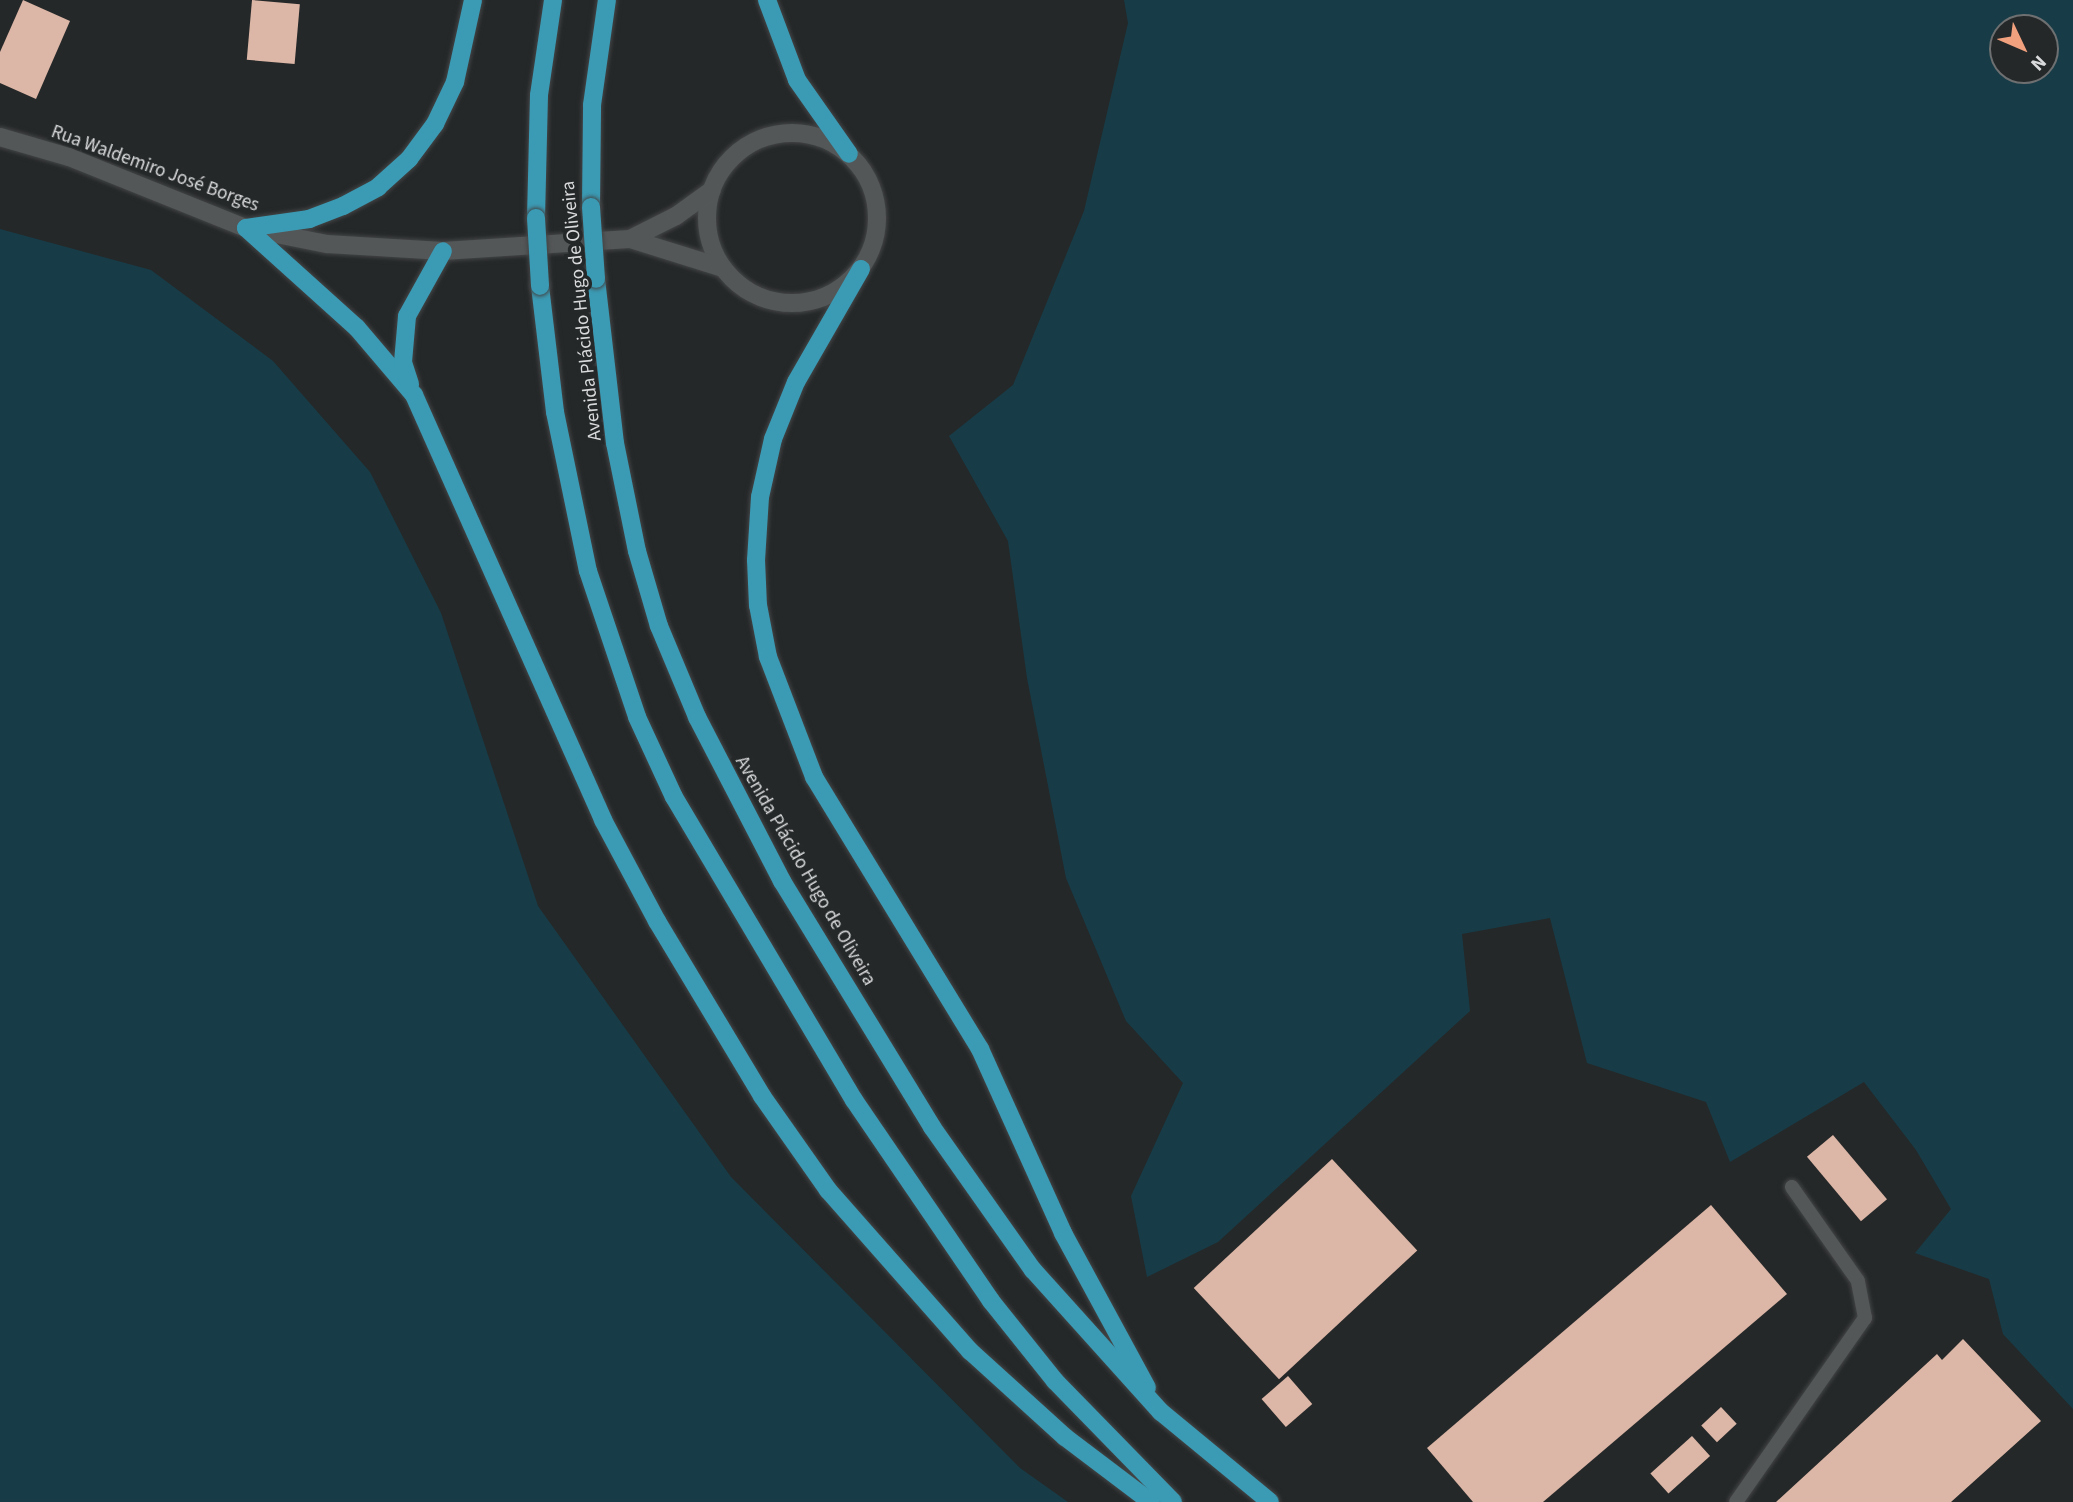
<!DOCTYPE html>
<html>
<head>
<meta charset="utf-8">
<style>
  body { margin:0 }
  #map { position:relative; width:2073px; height:1502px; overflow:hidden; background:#252829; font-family:"Source Sans 3",sans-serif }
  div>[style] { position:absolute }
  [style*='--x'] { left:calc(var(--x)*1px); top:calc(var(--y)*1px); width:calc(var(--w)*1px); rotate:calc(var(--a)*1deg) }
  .green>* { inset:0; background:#173c47 }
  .building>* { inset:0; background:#dcb6a6; transform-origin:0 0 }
  .roads { filter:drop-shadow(0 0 2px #434546) drop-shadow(0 0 2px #434546) }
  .service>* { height:14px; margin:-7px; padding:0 7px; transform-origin:7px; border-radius:7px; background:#545758 }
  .secondary>* { height:18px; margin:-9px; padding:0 9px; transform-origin:9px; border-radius:9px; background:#545758 }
  .secondary>.ring { margin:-9px; padding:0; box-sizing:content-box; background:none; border:18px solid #545758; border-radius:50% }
  .primary>* { height:18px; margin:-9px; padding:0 9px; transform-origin:9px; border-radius:9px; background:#3b9bb5 }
  .bridges { filter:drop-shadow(0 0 2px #434546) drop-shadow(0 0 2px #434546) }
  .primary-bridge>* { height:18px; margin:-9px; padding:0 9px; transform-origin:9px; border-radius:9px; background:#3b9bb5 }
  span { translate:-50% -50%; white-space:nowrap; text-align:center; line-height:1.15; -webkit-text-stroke:7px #252829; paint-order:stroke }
  .street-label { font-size:19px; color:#d8dadb }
  .north { position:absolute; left:1989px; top:14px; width:70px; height:70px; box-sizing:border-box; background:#252829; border:2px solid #6d6f70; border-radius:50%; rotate:134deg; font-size:19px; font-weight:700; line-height:28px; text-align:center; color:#d8dadb }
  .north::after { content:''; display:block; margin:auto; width:24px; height:32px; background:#f2a17e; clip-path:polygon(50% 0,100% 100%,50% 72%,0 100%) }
</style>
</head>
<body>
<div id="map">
  <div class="green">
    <i style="clip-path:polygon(evenodd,1124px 0,2073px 0,2073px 1409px,2003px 1334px,1989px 1279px,1915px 1253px,1951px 1209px,1916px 1150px,1864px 1082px,1730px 1162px,1706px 1102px,1587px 1063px,1550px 918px,1462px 934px,1470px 1011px,1218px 1242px,1147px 1277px,1131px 1196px,1183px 1083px,1126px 1021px,1066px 878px,1027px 678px,1008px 541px,949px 436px,1013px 385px,1084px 211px,1128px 23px,1124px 0,2003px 28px,2045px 28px,2045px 70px,2003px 70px,2003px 28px)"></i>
    <i style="clip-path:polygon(0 229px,151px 270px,273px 361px,370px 472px,441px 613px,538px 906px,731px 1177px,1020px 1468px,1068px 1502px,0 1502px)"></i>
  </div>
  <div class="building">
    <i style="clip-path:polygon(23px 0,70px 21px,36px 99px,0 83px,0 52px)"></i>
    <i style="left:252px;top:0;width:48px;height:60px;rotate:5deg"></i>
    <i style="left:1833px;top:1135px;width:84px;height:34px;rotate:50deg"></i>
    <i style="left:1332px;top:1159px;width:125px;height:189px;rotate:47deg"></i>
    <i style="clip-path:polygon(1711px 1205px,1787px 1294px,1543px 1502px,1473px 1502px,1427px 1448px)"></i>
    <i style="clip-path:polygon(1963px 1339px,2041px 1421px,1951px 1502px,1776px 1502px,1937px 1354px,1942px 1360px)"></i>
    <i style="left:1288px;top:1376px;width:37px;height:35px;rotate:49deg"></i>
    <i style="left:1721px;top:1407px;width:23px;height:27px;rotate:47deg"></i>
    <i style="left:1692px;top:1436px;width:27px;height:56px;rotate:48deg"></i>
  </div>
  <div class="roads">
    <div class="service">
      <i style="--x:1736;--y:1502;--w:225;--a:-55"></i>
      <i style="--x:1865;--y:1318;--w:38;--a:-101"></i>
      <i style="--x:1858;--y:1281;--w:115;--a:-125.1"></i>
    </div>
    <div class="secondary">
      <i class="ring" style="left:707px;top:133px;width:152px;height:152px"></i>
      <i style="--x:0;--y:137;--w:72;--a:16.2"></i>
      <i style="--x:69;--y:157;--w:191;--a:21.9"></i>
      <i style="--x:246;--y:228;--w:83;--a:11.2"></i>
      <i style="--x:327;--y:244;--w:116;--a:3.5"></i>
      <i style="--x:443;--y:251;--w:187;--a:-3.7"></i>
      <i style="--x:630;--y:239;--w:97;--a:17.3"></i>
      <i style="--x:630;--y:239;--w:51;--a:-26.6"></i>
      <i style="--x:676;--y:216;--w:44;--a:-35.8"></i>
    </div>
    <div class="primary">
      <i style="--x:767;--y:0;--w:85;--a:69.4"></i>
      <i style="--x:797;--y:80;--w:90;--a:54.9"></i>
      <i style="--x:591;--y:207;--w:102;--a:-89.4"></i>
      <i style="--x:592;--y:105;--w:106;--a:-81.9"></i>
      <i style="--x:536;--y:218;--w:123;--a:-88.6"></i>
      <i style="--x:539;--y:95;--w:96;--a:-81.6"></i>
      <i style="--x:246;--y:228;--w:149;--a:42"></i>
      <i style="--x:357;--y:328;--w:88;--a:49.6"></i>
      <i style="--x:414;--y:395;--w:465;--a:66"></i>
      <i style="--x:603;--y:820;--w:115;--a:61.9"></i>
      <i style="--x:657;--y:921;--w:204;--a:59"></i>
      <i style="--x:762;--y:1096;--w:115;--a:54.9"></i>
      <i style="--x:828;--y:1190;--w:215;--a:48.6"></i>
      <i style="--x:970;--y:1351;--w:128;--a:42.2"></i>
      <i style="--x:1065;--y:1437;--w:108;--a:37.1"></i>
      <i style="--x:246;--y:228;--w:64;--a:-8.1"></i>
      <i style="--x:309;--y:219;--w:36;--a:-21"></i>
      <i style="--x:343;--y:206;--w:40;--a:-28"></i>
      <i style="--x:378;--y:187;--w:42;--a:-42.1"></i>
      <i style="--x:409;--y:159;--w:44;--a:-53.4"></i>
      <i style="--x:435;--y:124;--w:47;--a:-64.5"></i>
      <i style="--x:455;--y:82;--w:84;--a:-77.6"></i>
      <i style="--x:861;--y:269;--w:130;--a:119.9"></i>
      <i style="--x:796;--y:382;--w:61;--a:112"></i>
      <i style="--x:773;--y:439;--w:59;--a:102.6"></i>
      <i style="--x:760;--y:497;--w:63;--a:93.6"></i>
      <i style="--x:756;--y:560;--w:45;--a:87.5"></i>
      <i style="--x:758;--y:605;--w:53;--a:79.1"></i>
      <i style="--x:768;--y:657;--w:129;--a:69"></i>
      <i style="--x:814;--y:777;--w:319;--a:58.6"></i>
      <i style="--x:980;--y:1049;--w:202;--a:65.7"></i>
      <i style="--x:1063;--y:1233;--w:176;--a:61.5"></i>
      <i style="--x:596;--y:279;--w:165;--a:83.4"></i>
      <i style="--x:615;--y:443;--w:110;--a:78.5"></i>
      <i style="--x:637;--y:551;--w:78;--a:73.7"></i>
      <i style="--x:659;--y:626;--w:99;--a:67.3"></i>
      <i style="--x:697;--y:717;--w:185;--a:62.6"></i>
      <i style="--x:782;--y:881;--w:288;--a:58.6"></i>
      <i style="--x:932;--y:1127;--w:175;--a:54.8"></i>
      <i style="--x:1033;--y:1270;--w:191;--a:48"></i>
      <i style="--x:1161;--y:1412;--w:141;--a:39.5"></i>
      <i style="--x:540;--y:286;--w:127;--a:83.2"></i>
      <i style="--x:555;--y:412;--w:162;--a:78.3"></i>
      <i style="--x:588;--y:571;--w:154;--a:71.4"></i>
      <i style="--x:637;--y:717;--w:88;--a:65.2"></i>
      <i style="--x:674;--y:797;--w:352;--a:59.3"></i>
      <i style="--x:854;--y:1100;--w:243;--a:55.7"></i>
      <i style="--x:991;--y:1301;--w:102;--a:51.3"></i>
      <i style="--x:1055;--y:1381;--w:169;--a:45.7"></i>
      <i style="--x:410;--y:384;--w:23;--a:-108"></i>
      <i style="--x:403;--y:362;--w:46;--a:-85"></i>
      <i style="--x:407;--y:316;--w:74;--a:-61"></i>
    </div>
  </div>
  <div class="bridges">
    <div class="primary-bridge">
      <i style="--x:591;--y:207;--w:72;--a:86"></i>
      <i style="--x:536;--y:218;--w:68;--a:86.6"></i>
    </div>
  </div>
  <div class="street-label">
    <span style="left:155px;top:169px;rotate:20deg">Rua Waldemiro José Borges</span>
    <span style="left:582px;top:311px;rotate:-96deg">Avenida Plácido Hugo de Oliveira</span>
    <span style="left:805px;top:871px;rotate:60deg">Avenida Plácido Hugo de Oliveira</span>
  </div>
  <div class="north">N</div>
</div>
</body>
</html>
